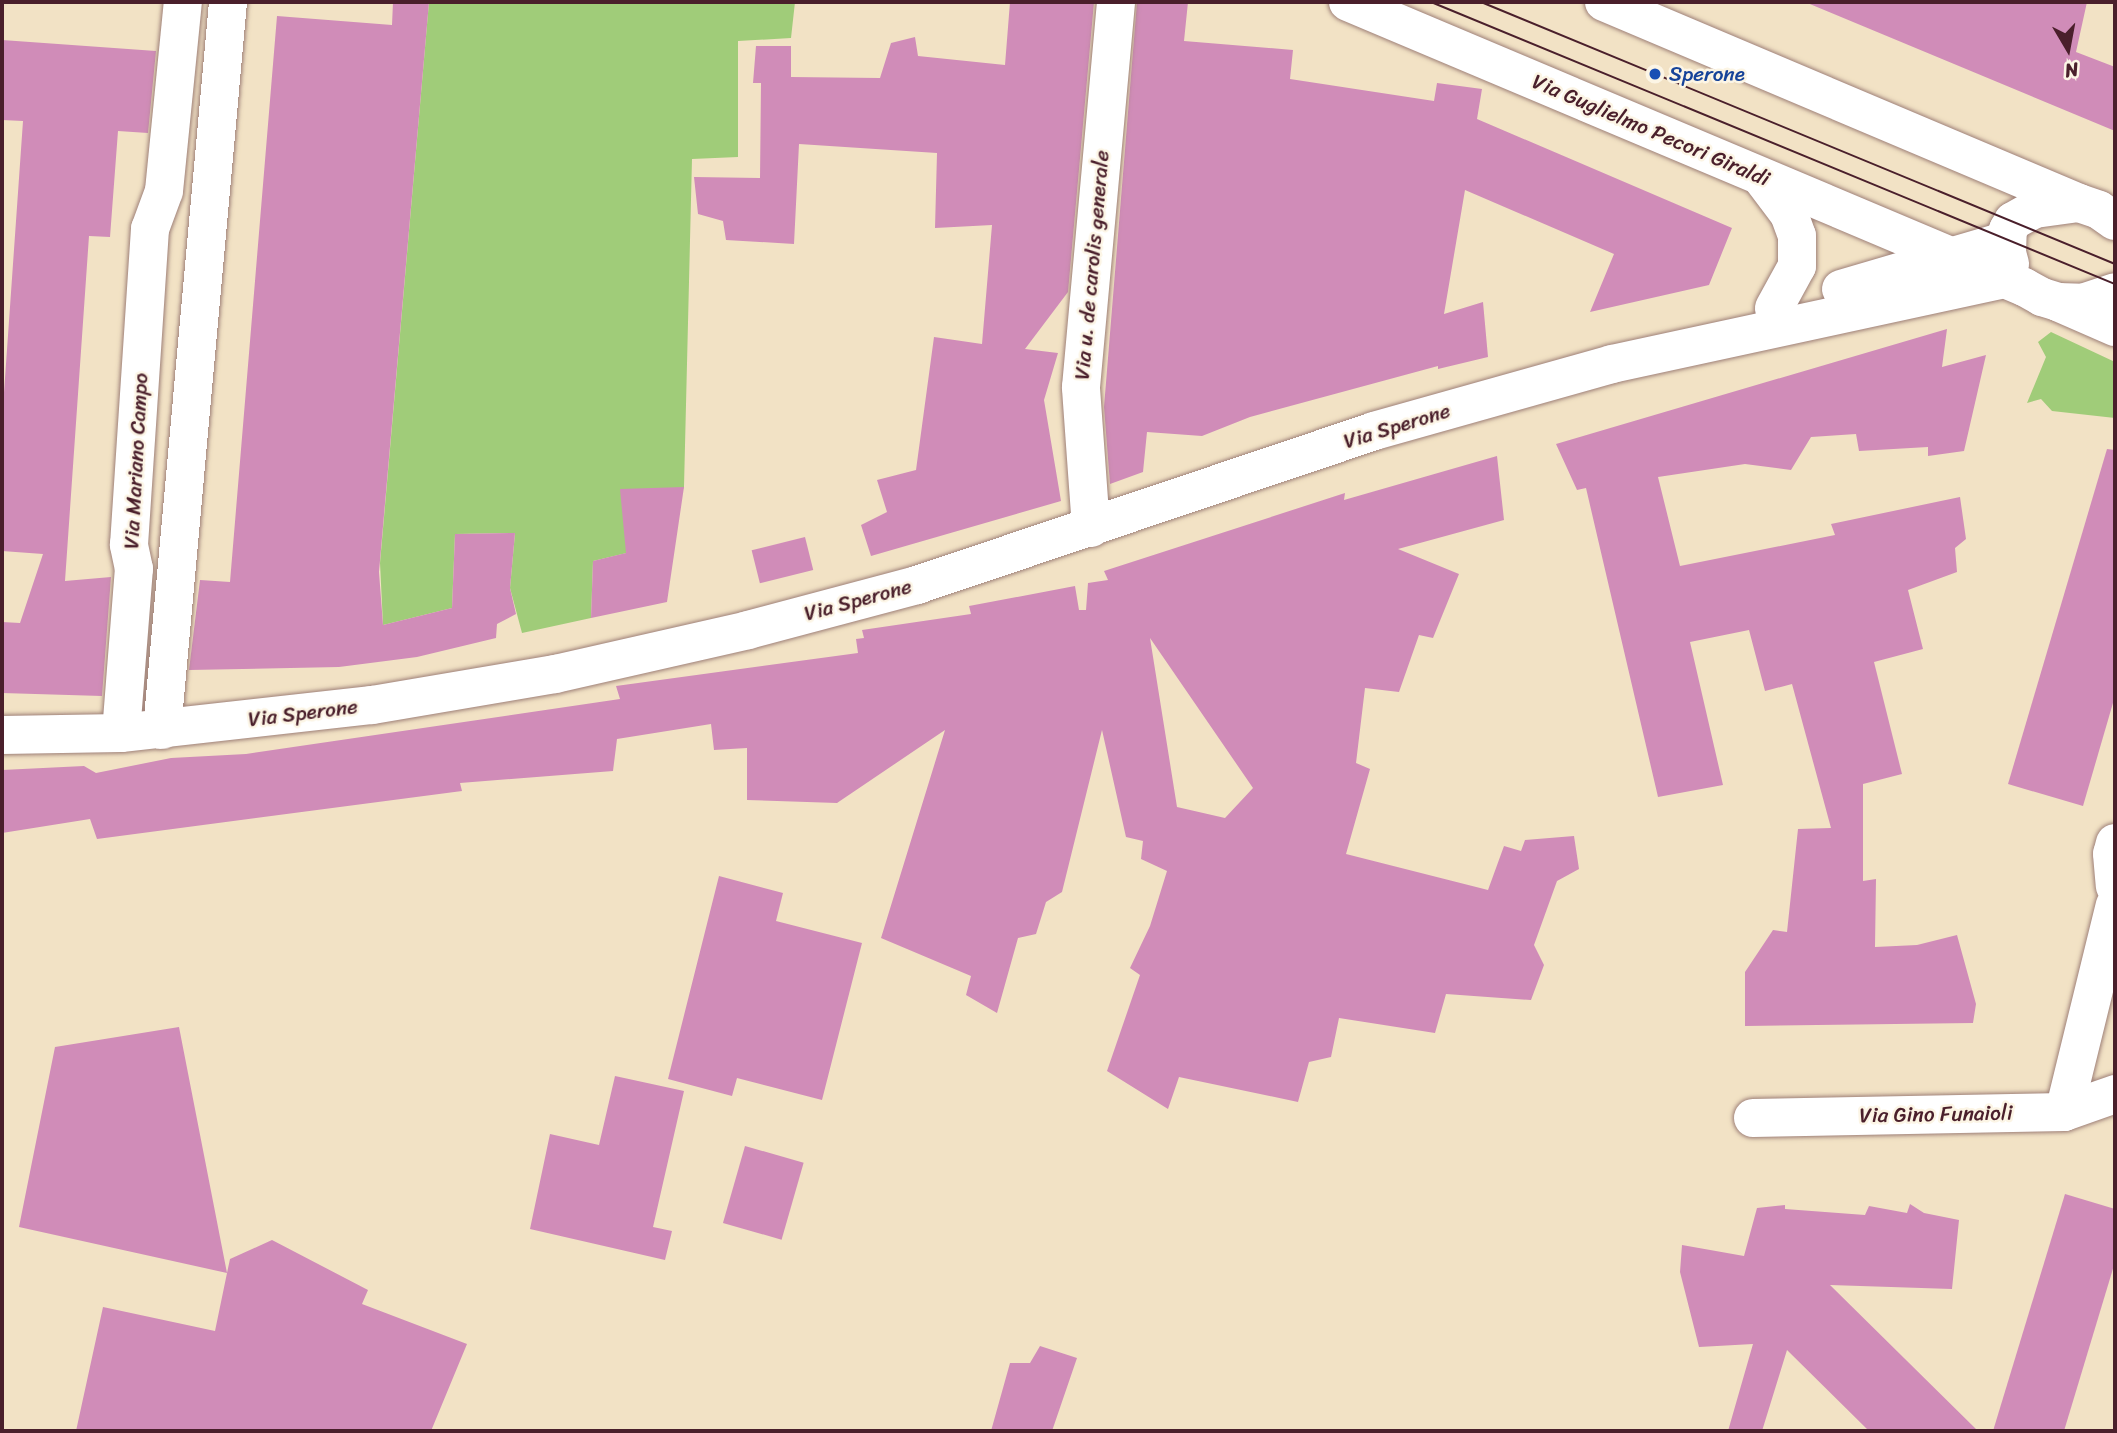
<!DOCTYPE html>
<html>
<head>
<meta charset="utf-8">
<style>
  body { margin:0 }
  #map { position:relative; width:2117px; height:1433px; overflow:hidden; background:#f2e2c5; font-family:Sriracha,sans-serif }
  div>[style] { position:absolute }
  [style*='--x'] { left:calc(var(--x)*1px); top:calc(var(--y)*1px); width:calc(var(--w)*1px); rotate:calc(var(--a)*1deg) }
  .green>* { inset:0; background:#a0cc79 }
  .building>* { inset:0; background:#d08cb8; transform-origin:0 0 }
  .roads { filter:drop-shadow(0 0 2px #9e8078) drop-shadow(0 0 2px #9e8078) }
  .minor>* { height:38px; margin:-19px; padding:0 19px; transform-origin:19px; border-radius:19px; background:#fff }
  .tram>* { height:2px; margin:-1px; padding:0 1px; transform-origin:1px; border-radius:1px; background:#4a1f2b }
  .dots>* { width:19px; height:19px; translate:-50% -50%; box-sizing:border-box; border:4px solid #fcf5e5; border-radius:50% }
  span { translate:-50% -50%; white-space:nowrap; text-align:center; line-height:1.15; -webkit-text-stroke:5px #fcf5e5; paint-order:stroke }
  .transit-label { font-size:21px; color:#164399 }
  .left { translate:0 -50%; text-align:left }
  .street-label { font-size:21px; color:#4a1f2b }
  .frame { position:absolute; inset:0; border:4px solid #4a1f2b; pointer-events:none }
  .north { position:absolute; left:2033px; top:14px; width:70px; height:70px; -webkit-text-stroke:5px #fcf5e5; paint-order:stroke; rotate:170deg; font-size:19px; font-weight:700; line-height:28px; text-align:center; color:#4a1f2b }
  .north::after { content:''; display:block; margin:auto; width:24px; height:32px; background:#4a1f2b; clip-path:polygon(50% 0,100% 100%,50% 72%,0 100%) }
</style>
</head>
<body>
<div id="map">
  <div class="green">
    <i style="clip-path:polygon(429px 2px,795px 2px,791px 38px,738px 41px,738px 157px,692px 159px,684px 487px,656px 546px,593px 561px,591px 618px,522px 633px,510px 588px,515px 533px,455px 534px,452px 608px,383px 625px,380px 563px)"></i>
    <i style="clip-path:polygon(2051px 332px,2115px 362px,2115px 418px,2052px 411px,2041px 399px,2027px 403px,2046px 357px,2038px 342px)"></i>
  </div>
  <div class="building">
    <i style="clip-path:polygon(393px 2px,429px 2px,379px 572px,383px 625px,452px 608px,455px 534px,515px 533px,510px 588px,516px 614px,497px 624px,496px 638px,417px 657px,339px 667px,189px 670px,200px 580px,230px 582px,277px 16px,392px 25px)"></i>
    <i style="clip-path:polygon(1010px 2px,1094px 2px,1068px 292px,1025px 349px,1058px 353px,1044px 400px,1061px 501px,871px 556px,861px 525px,887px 512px,877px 480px,916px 470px,934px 337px,982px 344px,992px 225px,935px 228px,937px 153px,799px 144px,794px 244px,726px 240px,723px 221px,698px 214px,694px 177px,760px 178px,761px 83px,753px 83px,756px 46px,791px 46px,791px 77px,880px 78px,891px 43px,915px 37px,918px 56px,1005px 65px)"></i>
    <i style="clip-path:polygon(1137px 2px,1188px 2px,1184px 41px,1293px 50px,1290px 79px,1434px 101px,1437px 83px,1482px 89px,1477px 119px,1732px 228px,1709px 285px,1590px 312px,1614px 254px,1465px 190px,1444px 314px,1483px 302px,1488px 357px,1438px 369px,1438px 366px,1250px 417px,1202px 436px,1147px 432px,1143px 472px,1110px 484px,1104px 407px)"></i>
    <i style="clip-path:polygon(1805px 2px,2087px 2px,2076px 52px,2115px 67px,2115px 131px)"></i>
    <i style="clip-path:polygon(2px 40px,156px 51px,148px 133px,118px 131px,110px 237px,89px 236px,65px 581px,111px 577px,102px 696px,2px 693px,2px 622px,20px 623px,43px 554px,2px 551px,2px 421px,23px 121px,2px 120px)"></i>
    <i style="clip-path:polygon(1947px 329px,1942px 367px,1986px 355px,1964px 451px,1928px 456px,1928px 447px,1859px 451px,1856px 434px,1811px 437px,1791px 470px,1745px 464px,1658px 477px,1680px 566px,1835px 535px,1831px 524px,1960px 497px,1966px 539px,1955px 548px,1957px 572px,1908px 590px,1923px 649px,1874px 662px,1902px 774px,1863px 784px,1863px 881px,1876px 879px,1875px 947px,1917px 945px,1957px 935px,1976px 1004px,1973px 1023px,1745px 1026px,1745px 972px,1773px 930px,1787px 932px,1798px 829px,1831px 828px,1792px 684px,1765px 691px,1749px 630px,1690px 642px,1723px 785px,1658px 797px,1586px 488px,1577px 490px,1556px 444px)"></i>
    <i style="clip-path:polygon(2107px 449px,2115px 450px,2115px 696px,2083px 806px,2008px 784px)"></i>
    <i style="clip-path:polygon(evenodd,1497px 456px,1504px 520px,1398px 549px,1459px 574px,1433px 638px,1419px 635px,1399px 692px,1365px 688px,1356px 763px,1370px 769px,1346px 854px,1488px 890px,1504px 846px,1521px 851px,1525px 840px,1574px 836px,1579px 869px,1557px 881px,1534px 945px,1544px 965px,1531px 1000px,1446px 994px,1435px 1033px,1339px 1018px,1331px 1057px,1309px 1062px,1298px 1102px,1179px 1077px,1168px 1109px,1107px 1071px,1140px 975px,1130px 968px,1150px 926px,1167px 871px,1141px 859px,1143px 841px,1126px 837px,1102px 730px,1062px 892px,1046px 902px,1036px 934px,1018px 938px,997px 1013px,966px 995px,971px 976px,881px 938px,945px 730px,837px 803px,747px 800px,747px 748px,714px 750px,711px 724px,617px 739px,613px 771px,460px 783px,462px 791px,97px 839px,90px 819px,2px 833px,2px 770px,84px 766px,96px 773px,171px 758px,246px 754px,620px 699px,616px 686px,858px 653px,856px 639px,864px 638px,862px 630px,971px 614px,969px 606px,1075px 586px,1079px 610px,1086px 610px,1088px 583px,1108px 580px,1104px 571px,1345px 493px,1344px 500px,1497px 456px,1150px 638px,1253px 788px,1225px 818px,1177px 807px,1150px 638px)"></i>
    <i style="clip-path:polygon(684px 487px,667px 602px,591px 618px,593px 561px,626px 553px,620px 489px)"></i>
    <i style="left:805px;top:537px;width:34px;height:55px;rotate:76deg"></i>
    <i style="clip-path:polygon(719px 876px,783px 893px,776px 921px,862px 943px,822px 1100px,737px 1078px,732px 1096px,668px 1079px)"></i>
    <i style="clip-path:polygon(179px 1027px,227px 1273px,230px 1259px,272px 1240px,368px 1290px,362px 1304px,467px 1344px,431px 1431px,76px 1431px,103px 1307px,215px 1331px,227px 1273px,19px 1227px,55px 1047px)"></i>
    <i style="clip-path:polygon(615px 1076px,684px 1091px,653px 1227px,672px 1231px,665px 1260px,530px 1229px,550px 1134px,599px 1145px)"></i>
    <i style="left:745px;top:1146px;width:61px;height:80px;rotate:16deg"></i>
    <i style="clip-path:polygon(2065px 1194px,2115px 1209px,2115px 1262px,2064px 1431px,1993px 1431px)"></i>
    <i style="clip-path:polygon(1910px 1204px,1924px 1213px,1959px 1220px,1952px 1289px,1830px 1285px,1978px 1431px,1869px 1431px,1787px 1350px,1762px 1431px,1728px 1431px,1753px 1344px,1699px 1347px,1680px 1272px,1682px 1245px,1744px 1256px,1757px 1208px,1785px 1205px,1785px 1209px,1865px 1215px,1869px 1206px,1907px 1213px)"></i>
    <i style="clip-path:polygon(1040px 1346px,1077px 1358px,1052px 1431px,991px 1431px,1010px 1363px,1030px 1363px)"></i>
  </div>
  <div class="roads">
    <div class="minor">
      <i style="--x:1348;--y:2;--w:734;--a:22.86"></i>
      <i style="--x:2024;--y:287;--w:21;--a:29"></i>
      <i style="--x:2042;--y:297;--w:17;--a:17"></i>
      <i style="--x:2058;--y:302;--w:24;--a:2"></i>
      <i style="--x:2082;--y:303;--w:35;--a:-18"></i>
      <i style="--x:1604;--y:2;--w:516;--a:22.94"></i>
      <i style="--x:1761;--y:177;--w:46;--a:52.9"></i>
      <i style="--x:1789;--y:214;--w:23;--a:70"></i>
      <i style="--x:1797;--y:236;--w:30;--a:90"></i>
      <i style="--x:1797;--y:266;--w:48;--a:118.7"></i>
      <i style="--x:2010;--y:264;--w:11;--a:-105"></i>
      <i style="--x:2007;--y:253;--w:23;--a:-88"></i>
      <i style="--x:2008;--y:230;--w:10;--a:-61"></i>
      <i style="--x:2013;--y:221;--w:25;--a:-29"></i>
      <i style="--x:2035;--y:209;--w:44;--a:-7.8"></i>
      <i style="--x:2079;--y:203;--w:21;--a:19"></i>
      <i style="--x:2099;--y:210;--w:19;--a:35"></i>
      <i style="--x:1841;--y:289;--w:173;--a:-16.4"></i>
      <i style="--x:2060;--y:303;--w:60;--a:23.6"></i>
      <i style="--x:1091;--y:528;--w:141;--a:-94.1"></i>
      <i style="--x:1081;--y:387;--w:387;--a:-84.8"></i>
      <i style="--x:162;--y:730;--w:731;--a:-84.82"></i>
      <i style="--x:121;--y:733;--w:165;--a:-85.5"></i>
      <i style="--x:134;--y:569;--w:25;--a:-102"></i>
      <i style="--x:129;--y:545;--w:317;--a:-86.2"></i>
      <i style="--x:150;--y:229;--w:40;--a:-69.8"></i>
      <i style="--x:164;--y:191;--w:190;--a:-84.3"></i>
      <i style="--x:2;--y:735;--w:119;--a:-1"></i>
      <i style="--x:121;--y:733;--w:253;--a:-6.4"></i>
      <i style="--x:372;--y:705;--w:186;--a:-9.6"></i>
      <i style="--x:555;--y:674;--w:198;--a:-12.8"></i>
      <i style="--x:748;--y:630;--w:175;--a:-14.9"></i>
      <i style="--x:917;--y:585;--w:482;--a:-18.6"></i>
      <i style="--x:1374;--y:431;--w:247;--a:-15.7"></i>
      <i style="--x:1612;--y:364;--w:402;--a:-12.2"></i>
      <i style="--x:2115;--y:843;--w:11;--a:105"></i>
      <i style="--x:2112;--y:854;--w:32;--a:85"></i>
      <i style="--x:2064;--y:1112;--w:213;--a:-76.2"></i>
      <i style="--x:1753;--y:1118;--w:311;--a:-1.1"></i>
      <i style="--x:2064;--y:1112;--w:54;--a:-19.4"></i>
    </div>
  </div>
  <div class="tram">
    <i style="--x:1431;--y:2;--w:740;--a:22.41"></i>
    <i style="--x:1481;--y:2;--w:686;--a:22.45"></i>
  </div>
  <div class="dots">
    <i style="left:1655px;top:74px;background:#1a4fb4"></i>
  </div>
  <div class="transit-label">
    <span class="left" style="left:1669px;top:74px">Sperone</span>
  </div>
  <div class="street-label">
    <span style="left:1651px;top:130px;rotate:23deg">Via Guglielmo Pecori Giraldi</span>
    <span style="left:1092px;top:265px;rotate:-85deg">Via u. de carolis generale</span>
    <span style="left:1397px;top:426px;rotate:-17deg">Via Sperone</span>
    <span style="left:136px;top:461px;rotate:-87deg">Via Mariano Campo</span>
    <span style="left:858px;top:600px;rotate:-15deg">Via Sperone</span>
    <span style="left:303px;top:713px;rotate:-7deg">Via Sperone</span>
    <span style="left:1936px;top:1114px;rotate:-1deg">Via Gino Funaioli</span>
  </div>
  <div class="frame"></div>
  <div class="north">N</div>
</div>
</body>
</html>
